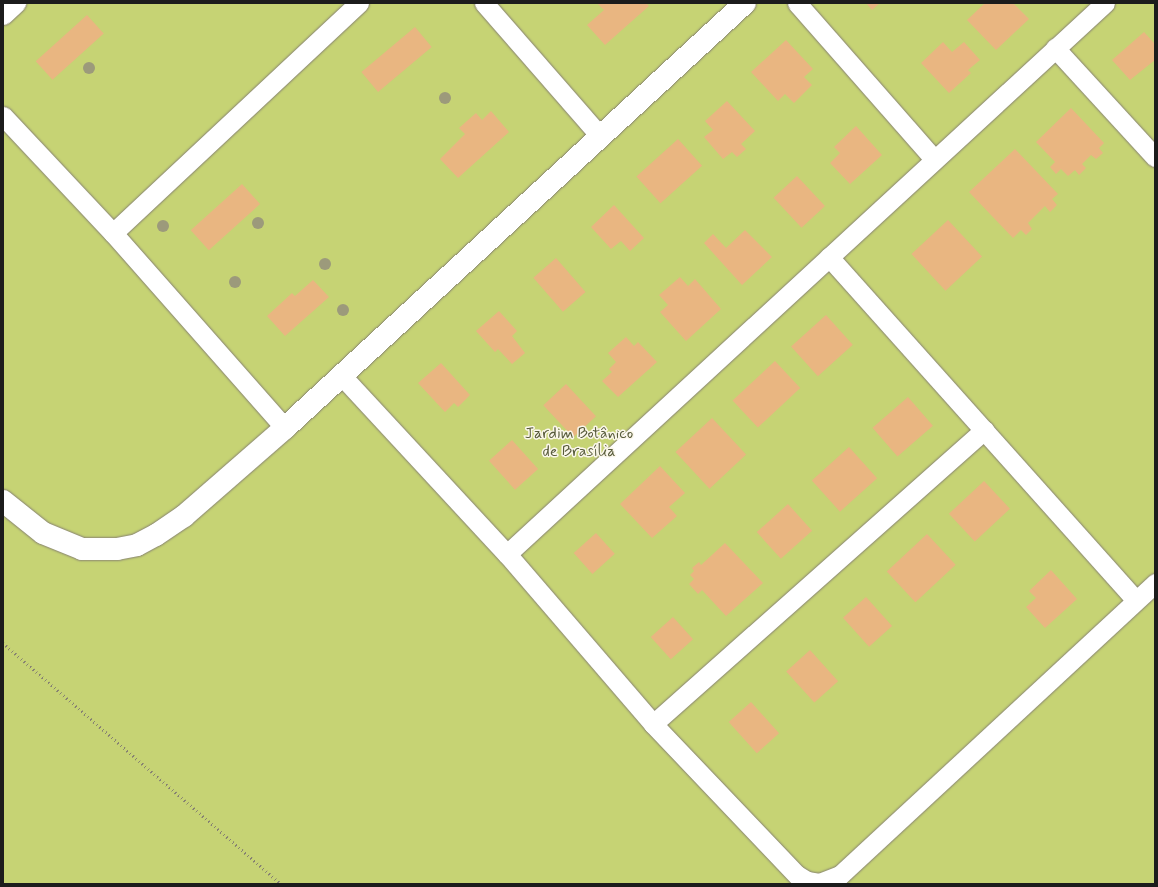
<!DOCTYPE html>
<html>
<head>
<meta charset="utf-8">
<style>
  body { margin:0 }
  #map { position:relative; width:1158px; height:887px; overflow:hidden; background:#efe6c9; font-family:Mynerve,sans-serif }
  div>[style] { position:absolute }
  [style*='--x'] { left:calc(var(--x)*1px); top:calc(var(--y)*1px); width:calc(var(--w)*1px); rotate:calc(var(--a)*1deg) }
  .green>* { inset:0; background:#c6d374; transform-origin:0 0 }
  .building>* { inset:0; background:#e9b681; transform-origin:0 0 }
  .path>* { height:2.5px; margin-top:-1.25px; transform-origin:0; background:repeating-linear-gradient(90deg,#868172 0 1px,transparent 0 4px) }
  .roads { filter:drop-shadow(0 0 1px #868172) drop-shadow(0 0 1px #868172) }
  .minor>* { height:19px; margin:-9.5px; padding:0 9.5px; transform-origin:9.5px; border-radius:9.5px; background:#fff }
  .tertiary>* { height:22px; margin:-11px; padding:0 11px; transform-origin:11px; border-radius:11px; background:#fff }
  .trees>* { width:12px; height:12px; margin:-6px; border-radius:50%; background:#9c9a7b }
  span { translate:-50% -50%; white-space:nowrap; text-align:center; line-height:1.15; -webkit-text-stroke:3px #fbf7ec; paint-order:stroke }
  .park-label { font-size:16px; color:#585c3b }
  .frame { position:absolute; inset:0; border:4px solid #1c1c1c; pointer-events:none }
</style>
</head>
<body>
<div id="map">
  <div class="green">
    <i style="left:3px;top:3px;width:1152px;height:881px"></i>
  </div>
  <div class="building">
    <i style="clip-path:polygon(597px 3px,646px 3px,649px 6px,605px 45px,587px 25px,604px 10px)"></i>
    <i style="clip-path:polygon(866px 3px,880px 3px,872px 10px)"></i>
    <i style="clip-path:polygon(985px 3px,1013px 3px,1029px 19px,996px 50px,967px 20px)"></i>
    <i style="left:87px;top:15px;width:25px;height:69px;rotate:48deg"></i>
    <i style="left:415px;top:27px;width:26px;height:70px;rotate:50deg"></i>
    <i style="clip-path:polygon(1144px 32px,1155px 44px,1155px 60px,1130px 80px,1112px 60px)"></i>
    <i style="clip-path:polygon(786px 40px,813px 69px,804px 77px,812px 85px,794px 103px,785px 94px,778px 101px,751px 72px)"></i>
    <i style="clip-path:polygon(943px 42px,952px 52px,964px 42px,980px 60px,968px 70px,971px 73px,949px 93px,921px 63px)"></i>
    <i style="clip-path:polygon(727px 101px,755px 131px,741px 144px,746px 149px,737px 157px,732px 152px,723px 159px,704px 137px,713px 130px,705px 121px)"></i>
    <i style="clip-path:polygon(1071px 108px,1104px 143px,1099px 148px,1103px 153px,1096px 159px,1091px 155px,1082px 164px,1086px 168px,1079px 175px,1075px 170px,1068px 176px,1061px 169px,1056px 174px,1050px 167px,1055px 162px,1036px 142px)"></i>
    <i style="clip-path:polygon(491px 111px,509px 132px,458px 178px,440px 159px,465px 134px,459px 128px,476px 113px,482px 120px)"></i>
    <i style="clip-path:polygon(856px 126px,882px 155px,850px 184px,830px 163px,840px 153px,834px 147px)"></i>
    <i style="left:678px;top:139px;width:36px;height:56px;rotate:48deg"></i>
    <i style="clip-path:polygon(1015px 149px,1058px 194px,1052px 199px,1057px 205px,1050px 212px,1045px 206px,1028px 223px,1032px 229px,1026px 235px,1021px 230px,1013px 238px,969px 192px)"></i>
    <i style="left:797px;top:176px;width:41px;height:32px;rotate:47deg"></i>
    <i style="left:242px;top:184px;width:27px;height:69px;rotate:48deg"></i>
    <i style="clip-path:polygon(614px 205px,644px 238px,630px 251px,621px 241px,611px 249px,591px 227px)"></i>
    <i style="left:948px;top:220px;width:50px;height:50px;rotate:47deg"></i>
    <i style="clip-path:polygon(745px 230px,772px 257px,742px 285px,704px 243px,713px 234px,726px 248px)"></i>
    <i style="left:556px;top:258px;width:45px;height:30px;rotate:49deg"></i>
    <i style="clip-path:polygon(680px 277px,688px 286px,695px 279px,721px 309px,686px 341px,660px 312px,668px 305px,659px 295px)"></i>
    <i style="clip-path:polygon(313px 280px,329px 297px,285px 336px,267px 316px,292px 293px,295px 296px)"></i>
    <i style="clip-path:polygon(499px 311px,517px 331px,512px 336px,525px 353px,512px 364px,498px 349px,495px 352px,476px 331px)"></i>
    <i style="left:826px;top:315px;width:40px;height:47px;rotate:48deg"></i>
    <i style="clip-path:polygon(626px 337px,634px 346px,638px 342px,657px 362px,618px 397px,602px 381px,612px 372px,609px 369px,616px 362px,608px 353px)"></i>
    <i style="left:775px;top:361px;width:37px;height:58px;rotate:47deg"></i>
    <i style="clip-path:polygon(441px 363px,470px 395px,458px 407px,454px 403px,445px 412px,418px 383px)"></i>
    <i style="left:566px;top:384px;width:44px;height:31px;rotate:47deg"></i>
    <i style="left:908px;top:397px;width:38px;height:47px;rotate:49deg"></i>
    <i style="left:712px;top:418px;width:50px;height:50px;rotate:47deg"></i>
    <i style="left:512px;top:440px;width:39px;height:31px;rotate:48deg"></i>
    <i style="left:849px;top:447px;width:42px;height:50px;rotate:48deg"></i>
    <i style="clip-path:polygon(660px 466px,685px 493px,669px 507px,677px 516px,652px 538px,620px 504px)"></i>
    <i style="left:984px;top:481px;width:38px;height:48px;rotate:47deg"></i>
    <i style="left:788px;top:504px;width:36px;height:42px;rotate:48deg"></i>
    <i style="left:596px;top:533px;width:28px;height:30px;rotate:48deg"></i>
    <i style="left:927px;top:534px;width:42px;height:55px;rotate:47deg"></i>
    <i style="clip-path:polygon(725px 543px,763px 583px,726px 616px,702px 590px,698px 594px,689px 584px,694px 579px,690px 575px,694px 571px,692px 568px,699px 562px,701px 565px)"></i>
    <i style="clip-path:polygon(1051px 570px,1077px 599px,1045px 628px,1026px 607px,1036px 598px,1029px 591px)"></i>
    <i style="left:866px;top:597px;width:39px;height:31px;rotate:48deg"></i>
    <i style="left:673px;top:617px;width:30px;height:30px;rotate:48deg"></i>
    <i style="left:810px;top:650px;width:42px;height:32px;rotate:48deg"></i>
    <i style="left:751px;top:702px;width:42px;height:30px;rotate:48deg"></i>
  </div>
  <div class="path">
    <i style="--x:3;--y:643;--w:368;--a:40.9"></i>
  </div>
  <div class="roads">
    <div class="minor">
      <i style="--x:484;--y:3;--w:176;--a:48.9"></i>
      <i style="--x:797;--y:3;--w:208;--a:48.7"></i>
      <i style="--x:3;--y:15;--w:18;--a:-43"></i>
      <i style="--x:1055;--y:48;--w:148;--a:47.5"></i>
      <i style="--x:3;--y:116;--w:161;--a:46.8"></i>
      <i style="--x:113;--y:233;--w:260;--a:48.6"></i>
      <i style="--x:113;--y:233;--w:337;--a:-43.1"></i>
      <i style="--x:829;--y:257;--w:460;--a:48.2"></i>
      <i style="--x:341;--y:375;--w:244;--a:47.2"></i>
      <i style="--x:507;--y:554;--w:224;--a:49.3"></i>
      <i style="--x:653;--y:724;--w:209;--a:46.4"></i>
      <i style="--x:797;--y:875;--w:12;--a:31"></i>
      <i style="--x:807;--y:881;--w:12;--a:9"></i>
      <i style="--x:819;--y:883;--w:22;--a:-21"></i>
      <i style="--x:840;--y:875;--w:430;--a:-42.8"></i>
      <i style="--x:507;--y:554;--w:813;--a:-42.66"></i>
      <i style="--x:653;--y:724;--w:443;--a:-41.6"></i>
    </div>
    <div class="tertiary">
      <i style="--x:3;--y:501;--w:51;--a:38.7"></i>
      <i style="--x:43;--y:533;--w:42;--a:22.3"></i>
      <i style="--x:82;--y:549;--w:35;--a:0"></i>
      <i style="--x:117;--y:549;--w:20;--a:-11"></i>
      <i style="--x:137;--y:545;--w:21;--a:-28"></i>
      <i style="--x:156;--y:535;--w:34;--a:-34"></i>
      <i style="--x:184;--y:516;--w:134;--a:-41.1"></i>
      <i style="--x:285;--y:428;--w:626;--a:-42.74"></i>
    </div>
  </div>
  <div class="trees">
    <i style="left:89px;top:68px"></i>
    <i style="left:445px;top:98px"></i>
    <i style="left:258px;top:223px"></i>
    <i style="left:163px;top:226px"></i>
    <i style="left:325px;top:264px"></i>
    <i style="left:235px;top:282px"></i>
    <i style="left:343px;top:310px"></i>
  </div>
  <div class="park-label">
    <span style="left:579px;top:443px">Jardim Botânico<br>de Brasília</span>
  </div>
  <div class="frame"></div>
</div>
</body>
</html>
